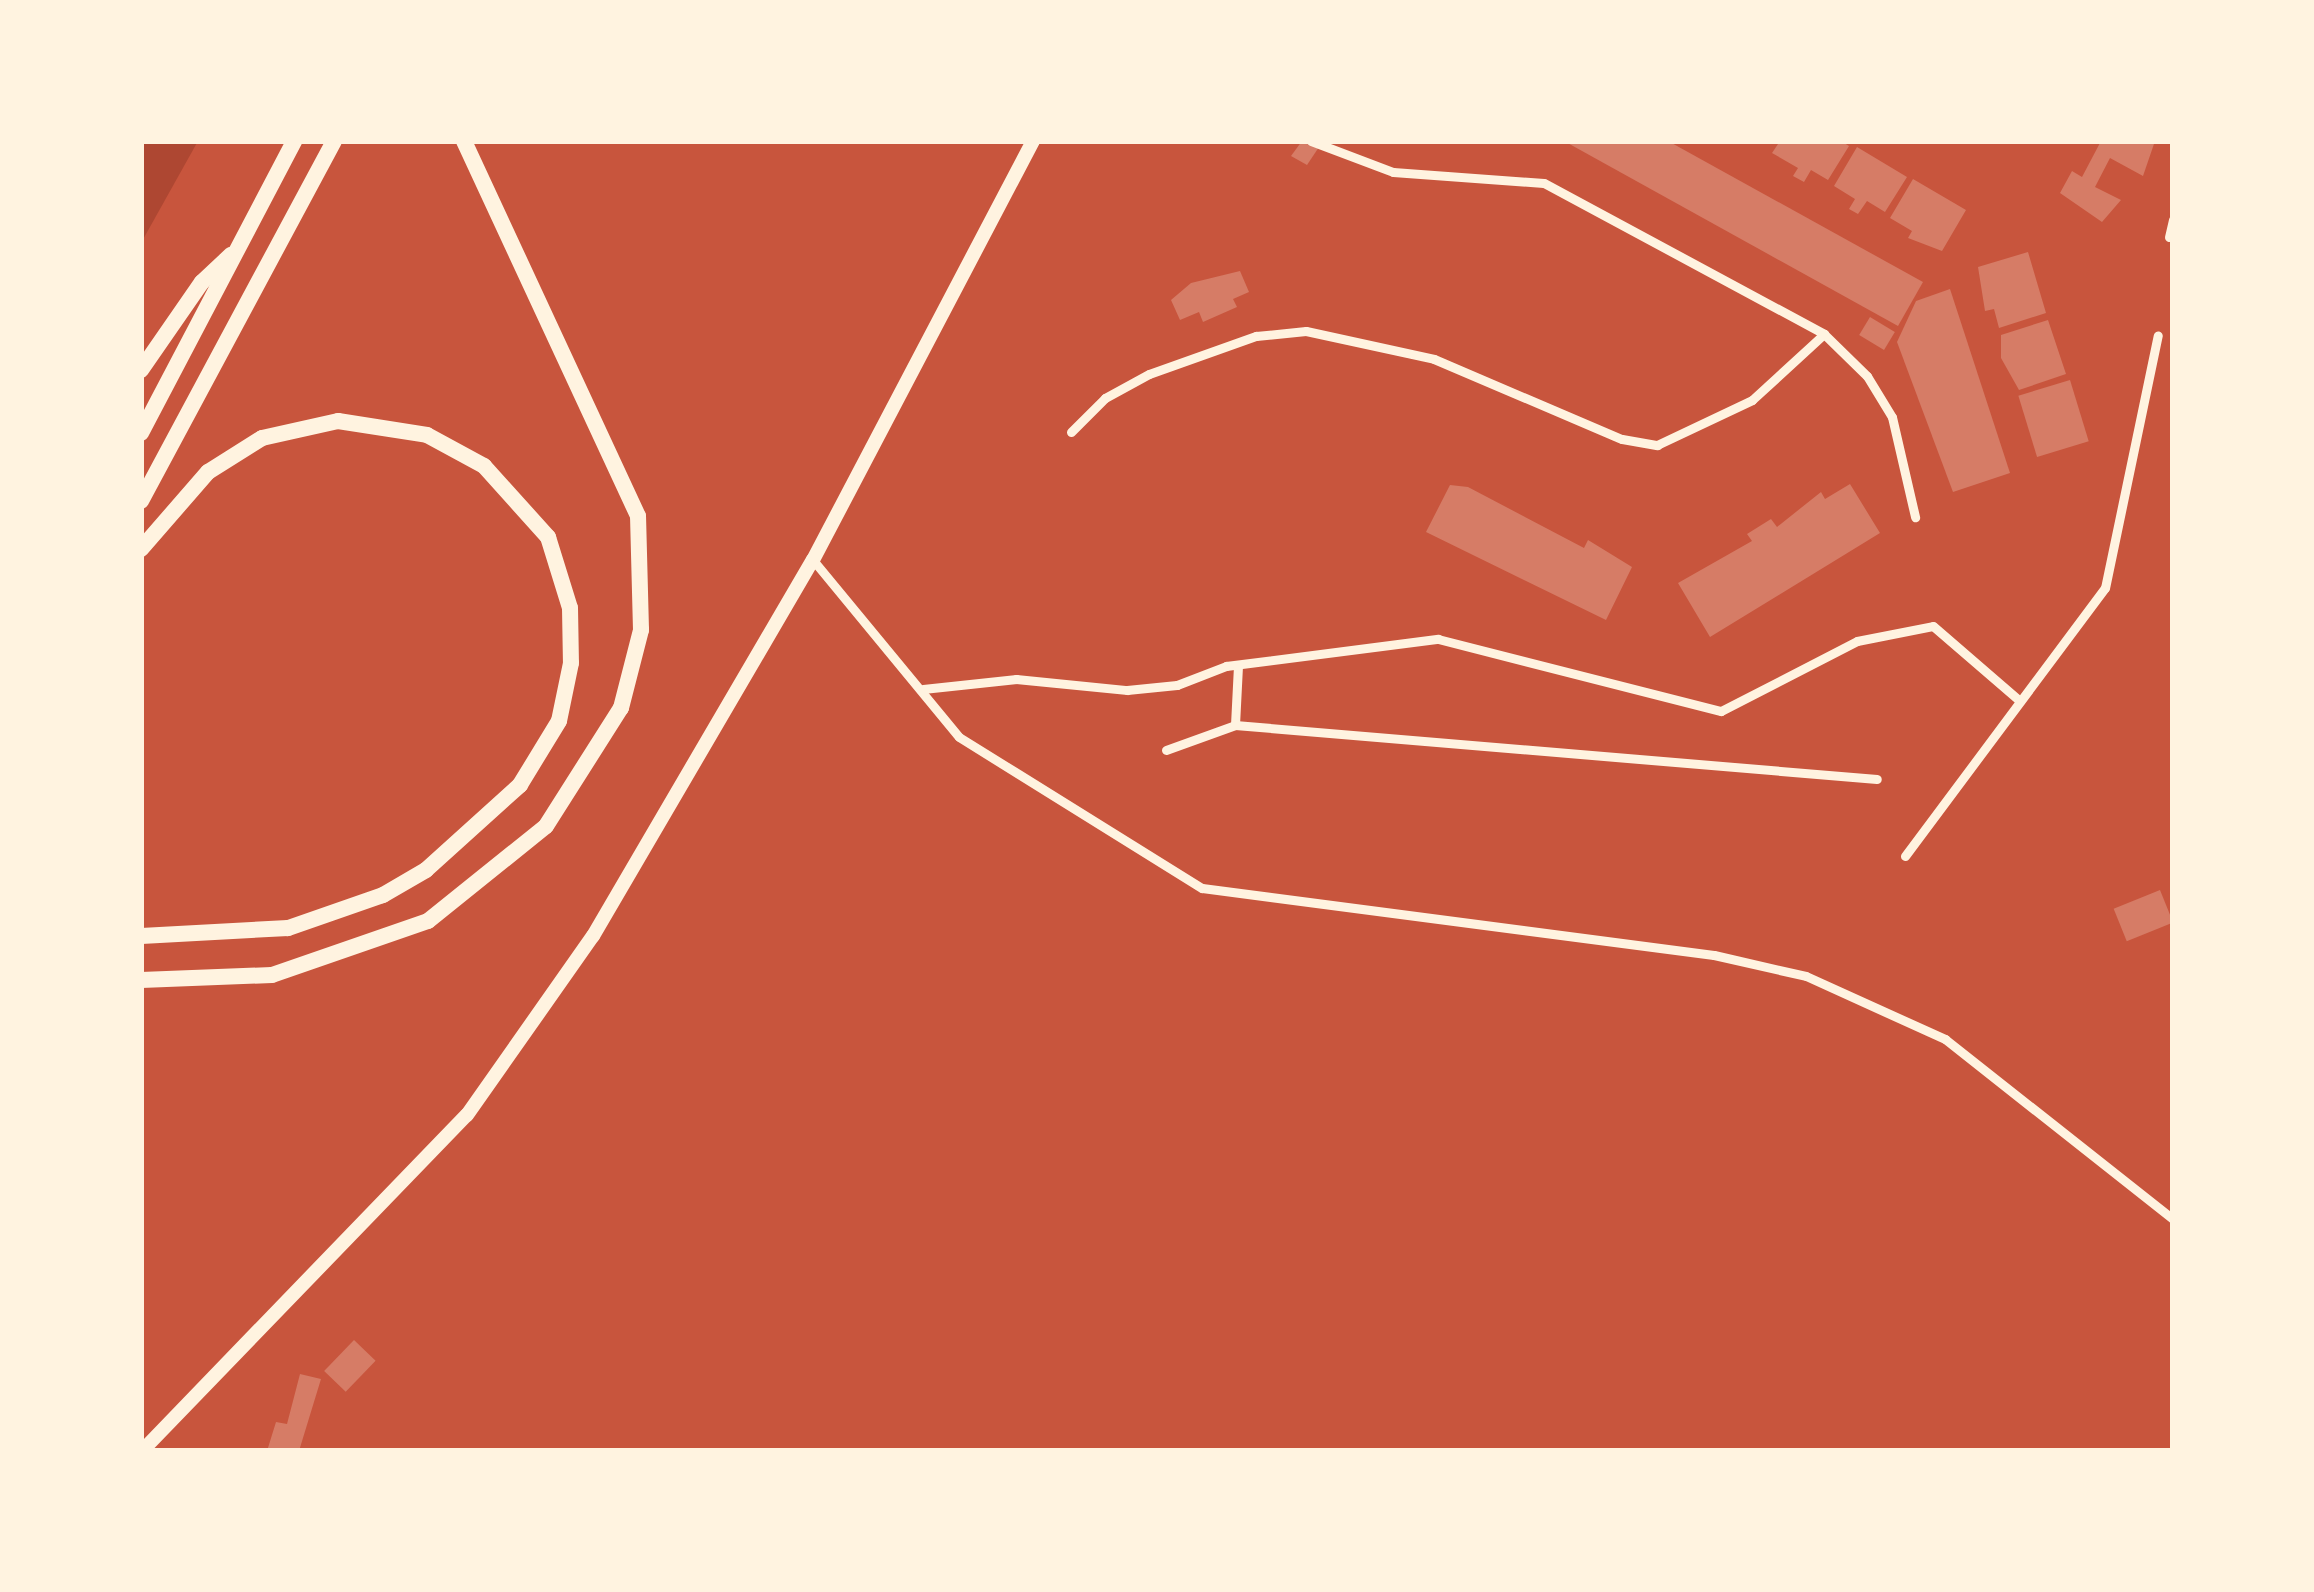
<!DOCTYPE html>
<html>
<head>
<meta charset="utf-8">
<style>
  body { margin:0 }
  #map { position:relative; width:2314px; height:1592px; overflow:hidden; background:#c8553d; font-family:"Public Sans",sans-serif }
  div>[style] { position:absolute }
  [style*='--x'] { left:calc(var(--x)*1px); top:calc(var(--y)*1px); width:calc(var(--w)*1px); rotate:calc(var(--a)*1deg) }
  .green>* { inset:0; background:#ae4732 }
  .building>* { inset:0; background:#d67c66; transform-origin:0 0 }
  .minor>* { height:9px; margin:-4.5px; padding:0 4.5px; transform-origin:4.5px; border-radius:4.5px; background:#fff3e0 }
  .secondary>* { height:14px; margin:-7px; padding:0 7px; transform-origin:7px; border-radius:7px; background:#fff3e0 }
  .motorway>* { height:16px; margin:-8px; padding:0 8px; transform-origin:8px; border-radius:8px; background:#fff3e0 }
  span { translate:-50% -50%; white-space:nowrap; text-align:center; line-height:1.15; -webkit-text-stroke:12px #fff3e0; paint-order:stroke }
  .frame { position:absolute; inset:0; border:144px solid #fff3e0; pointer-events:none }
</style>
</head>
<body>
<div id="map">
  <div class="green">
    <i style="clip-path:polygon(141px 141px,198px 141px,141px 243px)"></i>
  </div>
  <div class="building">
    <i style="clip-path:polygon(1302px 141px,1323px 141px,1307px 165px,1291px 156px)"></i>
    <i style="clip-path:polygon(1564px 141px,1668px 141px,1923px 282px,1898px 326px)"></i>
    <i style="clip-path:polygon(1780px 141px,1841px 141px,1849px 146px,1828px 180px,1811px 170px,1804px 182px,1793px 176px,1798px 168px,1772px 153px)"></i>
    <i style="clip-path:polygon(2101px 141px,2155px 141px,2143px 176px,2110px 158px,2095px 187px,2121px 200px,2102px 222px,2060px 193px,2072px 171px,2082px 177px)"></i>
    <i style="clip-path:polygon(1857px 147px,1907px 177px,1885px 212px,1867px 201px,1858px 214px,1849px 209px,1855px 199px,1834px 186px)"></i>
    <i style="clip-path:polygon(1913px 179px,1966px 210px,1942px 251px,1908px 238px,1912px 231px,1890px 218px)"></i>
    <i style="clip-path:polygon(2028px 252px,2046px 313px,1999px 328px,1994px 309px,1985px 311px,1978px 267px)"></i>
    <i style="clip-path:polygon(1240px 271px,1249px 292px,1233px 299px,1237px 307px,1203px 322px,1199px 312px,1180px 320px,1171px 300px,1191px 283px)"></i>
    <i style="clip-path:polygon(1950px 289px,2010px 473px,1953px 492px,1897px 342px,1916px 301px)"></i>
    <i style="left:1870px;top:317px;width:29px;height:21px;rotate:31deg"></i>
    <i style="clip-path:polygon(2048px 320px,2066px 374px,2019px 390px,2001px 358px,2001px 335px)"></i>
    <i style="left:2070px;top:380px;width:64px;height:54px;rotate:73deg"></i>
    <i style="clip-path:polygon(1850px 484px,1880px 533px,1710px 637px,1678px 583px,1752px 541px,1747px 534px,1771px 519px,1777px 527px,1821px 492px,1825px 499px)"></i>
    <i style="clip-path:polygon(1450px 485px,1468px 487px,1584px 548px,1588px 540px,1632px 567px,1606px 620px,1426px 532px)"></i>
    <i style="left:2160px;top:890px;width:35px;height:50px;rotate:68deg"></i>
    <i style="left:354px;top:1340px;width:30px;height:43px;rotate:44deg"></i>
    <i style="clip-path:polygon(300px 1374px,321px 1379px,299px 1451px,267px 1451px,276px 1422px,287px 1424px)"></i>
  </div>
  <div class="minor">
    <i style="--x:1311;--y:141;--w:88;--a:20.7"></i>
    <i style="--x:1393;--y:172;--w:151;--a:4.2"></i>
    <i style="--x:1544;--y:183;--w:318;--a:28.3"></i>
    <i style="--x:1824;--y:334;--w:60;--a:44.3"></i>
    <i style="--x:1867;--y:376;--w:48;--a:58.6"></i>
    <i style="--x:1892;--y:417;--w:103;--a:77"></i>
    <i style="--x:2169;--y:237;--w:18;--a:-77"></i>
    <i style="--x:1071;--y:432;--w:48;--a:-45"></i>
    <i style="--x:1105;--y:398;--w:50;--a:-28.6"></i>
    <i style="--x:1149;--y:374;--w:114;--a:-19.6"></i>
    <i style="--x:1256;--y:336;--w:50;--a:-5.7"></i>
    <i style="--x:1306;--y:331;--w:131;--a:12.3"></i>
    <i style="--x:1434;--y:359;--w:204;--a:23.1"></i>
    <i style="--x:1622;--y:439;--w:36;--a:10"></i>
    <i style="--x:1657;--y:445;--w:105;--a:-25.3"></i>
    <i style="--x:1752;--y:400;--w:98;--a:-42.5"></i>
    <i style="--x:813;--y:560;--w:229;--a:50.5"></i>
    <i style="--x:959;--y:737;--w:286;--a:31.9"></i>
    <i style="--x:1202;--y:888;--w:516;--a:7.46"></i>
    <i style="--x:1714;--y:955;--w:94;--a:12.9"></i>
    <i style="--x:1806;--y:976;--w:153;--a:24.4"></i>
    <i style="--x:1945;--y:1039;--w:290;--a:38.3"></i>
    <i style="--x:923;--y:689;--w:94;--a:-6.1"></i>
    <i style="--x:1016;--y:679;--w:112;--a:5.7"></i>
    <i style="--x:1127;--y:690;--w:50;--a:-5.7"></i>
    <i style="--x:1177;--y:685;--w:53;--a:-21.2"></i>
    <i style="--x:1226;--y:666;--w:214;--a:-7.3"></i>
    <i style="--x:1438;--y:639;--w:292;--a:14.3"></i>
    <i style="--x:1721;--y:711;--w:153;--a:-27.2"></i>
    <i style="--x:1857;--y:641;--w:77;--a:-11.2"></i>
    <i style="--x:1933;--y:626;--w:115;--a:40.8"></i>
    <i style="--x:1235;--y:725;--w:60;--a:-87.1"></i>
    <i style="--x:1166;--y:750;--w:73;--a:-19.9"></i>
    <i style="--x:1235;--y:725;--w:644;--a:4.81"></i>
    <i style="--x:1905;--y:856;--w:334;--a:-53.3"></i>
    <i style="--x:2105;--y:588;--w:258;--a:-78.2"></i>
  </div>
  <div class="secondary">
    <i style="--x:142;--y:1451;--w:467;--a:-46"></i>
    <i style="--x:467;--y:1115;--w:219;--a:-54.9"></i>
    <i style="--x:593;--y:936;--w:436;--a:-59.7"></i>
    <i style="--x:813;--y:560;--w:473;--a:-62.3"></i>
  </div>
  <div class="motorway">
    <i style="--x:141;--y:370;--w:107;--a:-55.3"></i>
    <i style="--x:202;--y:282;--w:40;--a:-43"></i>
    <i style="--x:141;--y:433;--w:330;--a:-62.3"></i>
    <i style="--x:141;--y:501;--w:408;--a:-61.8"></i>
    <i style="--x:141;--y:549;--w:102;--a:-49"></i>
    <i style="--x:208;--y:472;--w:64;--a:-32.2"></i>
    <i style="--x:262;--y:438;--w:78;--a:-12.6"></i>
    <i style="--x:338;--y:421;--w:90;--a:8.9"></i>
    <i style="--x:427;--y:435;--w:65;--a:28.5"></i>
    <i style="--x:484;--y:466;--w:96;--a:48"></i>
    <i style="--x:548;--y:537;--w:74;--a:72.8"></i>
    <i style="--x:570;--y:608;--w:55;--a:89"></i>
    <i style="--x:571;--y:663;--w:59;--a:101.7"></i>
    <i style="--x:559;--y:721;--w:75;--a:121.4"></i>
    <i style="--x:520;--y:785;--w:127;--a:137.9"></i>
    <i style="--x:426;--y:870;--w:50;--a:149.8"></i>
    <i style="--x:383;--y:895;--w:101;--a:160.8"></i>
    <i style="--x:288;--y:928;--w:147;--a:176.9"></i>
    <i style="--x:141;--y:980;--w:131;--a:-2.2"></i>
    <i style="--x:272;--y:975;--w:165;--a:-19.1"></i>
    <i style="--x:428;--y:921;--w:151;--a:-38.8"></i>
    <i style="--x:546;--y:826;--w:140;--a:-57.6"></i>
    <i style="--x:621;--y:708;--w:81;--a:-75.6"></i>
    <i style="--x:641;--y:630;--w:114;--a:-91.5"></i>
    <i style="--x:638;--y:516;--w:413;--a:-114.9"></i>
  </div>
  <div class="frame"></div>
</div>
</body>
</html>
